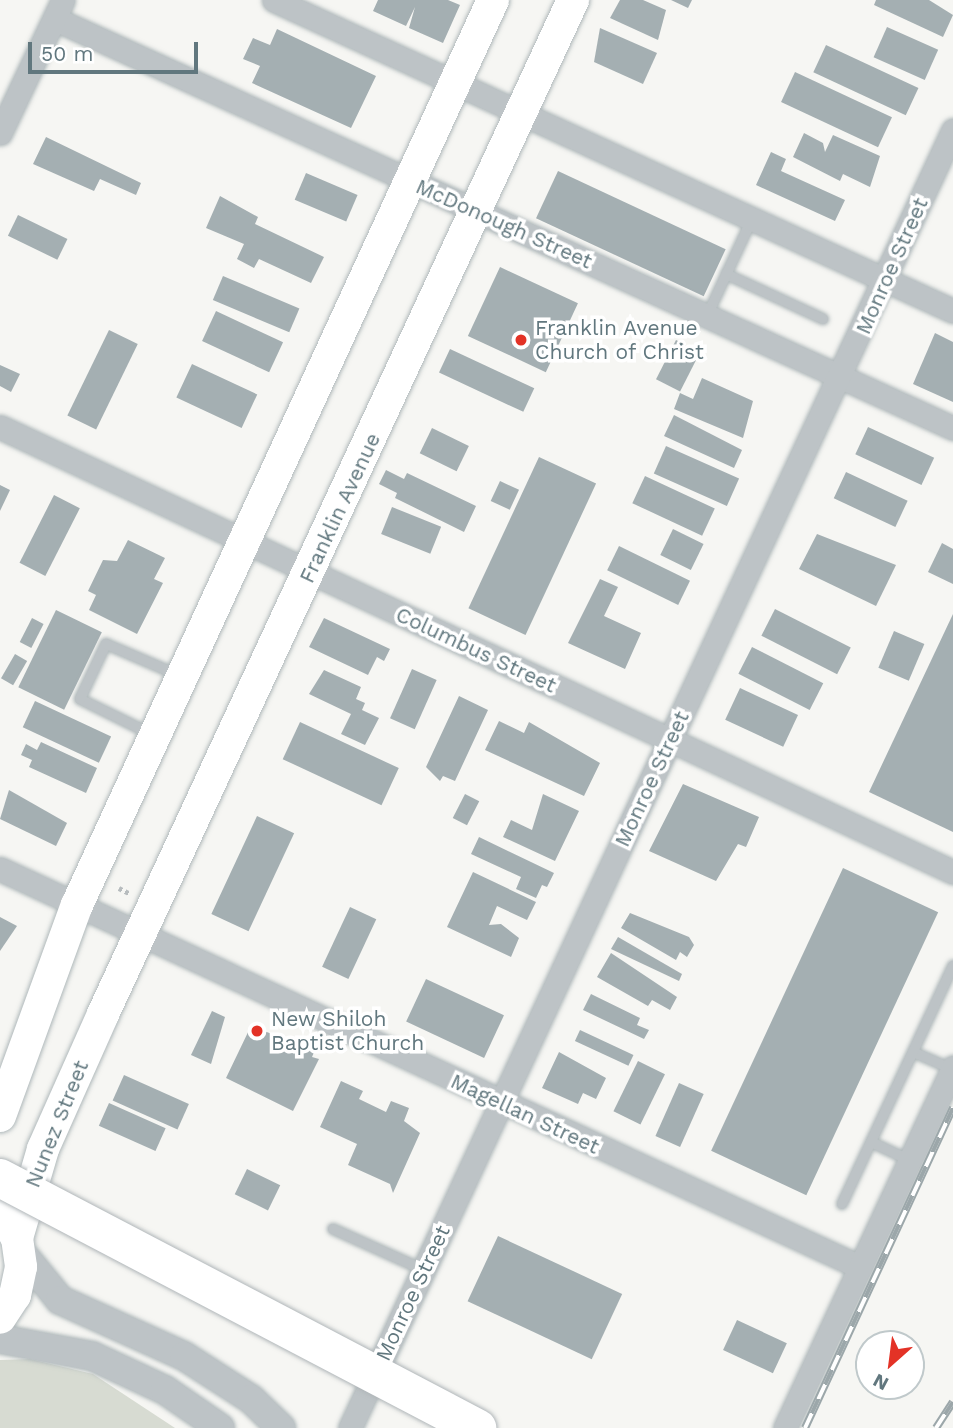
<!DOCTYPE html>
<html>
<head>
<meta charset="utf-8">
<style>
  body { margin:0 }
  #map { position:relative; width:953px; height:1428px; overflow:hidden; background:#f6f6f3; font-family:"Work Sans",sans-serif }
  div>[style] { position:absolute }
  [style*='--x'] { left:calc(var(--x)*1px); top:calc(var(--y)*1px); width:calc(var(--w)*1px); rotate:calc(var(--a)*1deg) }
  .green>* { inset:0; background:#d7dbd2 }
  .building>* { inset:0; background:#a4afb2; transform-origin:0 0 }
  .path>* { height:4.5px; margin-top:-2.25px; transform-origin:0; background:repeating-linear-gradient(90deg,#b7bcbe 0 3.5px,transparent 0 7px) }
  .roads { filter:drop-shadow(0 0 2px #afb8ba) drop-shadow(0 0 2px #afb8ba) }
  .service>* { height:10px; margin:-5px; padding:0 5px; transform-origin:5px; border-radius:5px; background:#bdc3c6 }
  .minor>* { height:23px; margin:-11.5px; padding:0 11.5px; transform-origin:11.5px; border-radius:11.5px; background:#bdc3c6 }
  .tertiary>* { height:28px; margin:-14px; padding:0 14px; transform-origin:14px; border-radius:14px; background:#bdc3c6 }
  .secondary>* { height:32px; margin:-16px; padding:0 16px; transform-origin:16px; border-radius:16px; background:#fff }
  .rail>* { height:8px; margin-top:-4px; transform-origin:0; background:repeating-linear-gradient(90deg,#fff 0 16px,#9ca7aa 0 32px); box-sizing:border-box; border-block:2px solid #9ca7aa }
  .bridges { filter:drop-shadow(0 0 2px #b0b6b9) drop-shadow(0 0 2px #b0b6b9) }
  .motorway-bridge>* { height:38px; margin:-19px; padding:0 19px; transform-origin:19px; border-radius:19px; background:#fff }
  .dots>* { width:19px; height:19px; translate:-50% -50%; box-sizing:border-box; border:4px solid #fff; border-radius:50% }
  span { translate:-50% -50%; white-space:nowrap; text-align:center; line-height:1.15; -webkit-text-stroke:7px #fff; paint-order:stroke }
  .street-label { font-size:21px; color:#61777e }
  .poi-label { font-size:21px; color:#61777e }
  .left { translate:0 -50%; text-align:left }
  .north { position:absolute; left:855px; top:1330px; width:70px; height:70px; box-sizing:border-box; background:#fff; border:2px solid #c0c9cb; border-radius:50%; rotate:208deg; font-size:19px; font-weight:700; line-height:28px; text-align:center; color:#61777e }
  .north::after { content:''; display:block; margin:auto; width:24px; height:32px; background:#e33226; clip-path:polygon(50% 0,100% 100%,50% 72%,0 100%) }
  .scale { position:absolute; left:28px; top:42px; width:170px; height:32px; box-sizing:border-box; border:4px solid #61777e; border-top:0; padding-left:9px; font-size:21px; line-height:24px; white-space:nowrap; color:#61777e; -webkit-text-stroke:5px #fff; paint-order:stroke }
</style>
</head>
<body>
<div id="map">
  <div class="green">
    <i style="clip-path:polygon(30px 1359px,93px 1374px,175px 1428px,0 1428px,0 1360px)"></i>
  </div>
  <div class="building">
    <i style="clip-path:polygon(378px 0,448px 0,460px 5px,443px 43px,409px 28px,415px 7px,406px 26px,373px 11px)"></i>
    <i style="clip-path:polygon(620px 0,643px 0,666px 10px,658px 40px,610px 18px)"></i>
    <i style="clip-path:polygon(671px 0,692px 0,688px 8px)"></i>
    <i style="clip-path:polygon(876px 0,929px 0,953px 15px,943px 37px,874px 5px)"></i>
    <i style="left:887px;top:27px;width:56px;height:33px;rotate:24deg"></i>
    <i style="clip-path:polygon(600px 28px,657px 53px,643px 84px,594px 62px)"></i>
    <i style="clip-path:polygon(277px 29px,376px 76px,351px 128px,252px 83px,260px 66px,243px 59px,253px 38px,270px 45px)"></i>
    <i style="left:826px;top:45px;width:102px;height:30px;rotate:25deg"></i>
    <i style="left:795px;top:72px;width:107px;height:33px;rotate:25deg"></i>
    <i style="clip-path:polygon(804px 133px,823px 143px,825px 152px,833px 135px,880px 156px,870px 187px,843px 174px,840px 181px,793px 157px)"></i>
    <i style="clip-path:polygon(46px 137px,141px 183px,136px 195px,100px 179px,94px 191px,33px 164px)"></i>
    <i style="clip-path:polygon(771px 152px,786px 159px,781px 171px,845px 200px,835px 221px,756px 185px)"></i>
    <i style="left:558px;top:171px;width:185px;height:52px;rotate:25deg"></i>
    <i style="left:306px;top:173px;width:56px;height:29px;rotate:23deg"></i>
    <i style="clip-path:polygon(220px 196px,258px 217px,255px 224px,324px 257px,311px 283px,259px 259px,254px 268px,237px 259px,244px 244px,206px 228px)"></i>
    <i style="left:18px;top:215px;width:55px;height:23px;rotate:26deg"></i>
    <i style="left:500px;top:267px;width:86px;height:76px;rotate:25deg"></i>
    <i style="left:223px;top:276px;width:83px;height:26px;rotate:23deg"></i>
    <i style="left:216px;top:311px;width:74px;height:33px;rotate:25deg"></i>
    <i style="left:109px;top:330px;width:32px;height:95px;rotate:26deg"></i>
    <i style="clip-path:polygon(935px 333px,953px 342px,953px 402px,913px 384px)"></i>
    <i style="left:676px;top:340px;width:27px;height:44px;rotate:27deg"></i>
    <i style="left:450px;top:349px;width:93px;height:26px;rotate:25deg"></i>
    <i style="left:192px;top:364px;width:72px;height:37px;rotate:25deg"></i>
    <i style="clip-path:polygon(0 365px,20px 374px,11px 392px,0 386px)"></i>
    <i style="clip-path:polygon(702px 378px,753px 401px,743px 438px,674px 409px,680px 393px,693px 399px)"></i>
    <i style="clip-path:polygon(674px 415px,742px 450px,734px 468px,664px 436px)"></i>
    <i style="left:868px;top:427px;width:73px;height:30px;rotate:25deg"></i>
    <i style="left:432px;top:428px;width:41px;height:28px;rotate:26deg"></i>
    <i style="left:666px;top:446px;width:80px;height:30px;rotate:24deg"></i>
    <i style="left:539px;top:457px;width:63px;height:167px;rotate:25deg"></i>
    <i style="clip-path:polygon(386px 470px,404px 479px,407px 473px,476px 506px,464px 532px,395px 498px,397px 493px,379px 484px)"></i>
    <i style="left:846px;top:472px;width:68px;height:29px;rotate:25deg"></i>
    <i style="left:645px;top:476px;width:77px;height:30px;rotate:25deg"></i>
    <i style="left:500px;top:481px;width:21px;height:22px;rotate:25deg"></i>
    <i style="clip-path:polygon(0 485px,10px 490px,0 511px)"></i>
    <i style="left:54px;top:495px;width:29px;height:76px;rotate:27deg"></i>
    <i style="left:392px;top:507px;width:53px;height:29px;rotate:22deg"></i>
    <i style="left:673px;top:529px;width:34px;height:29px;rotate:26deg"></i>
    <i style="clip-path:polygon(817px 534px,896px 565px,876px 606px,799px 569px)"></i>
    <i style="clip-path:polygon(128px 540px,165px 558px,154px 579px,163px 583px,137px 634px,89px 610px,96px 595px,88px 591px,103px 560px,117px 561px)"></i>
    <i style="clip-path:polygon(942px 543px,953px 549px,953px 584px,928px 572px)"></i>
    <i style="left:619px;top:546px;width:79px;height:27px;rotate:26deg"></i>
    <i style="clip-path:polygon(600px 579px,618px 587px,604px 616px,641px 633px,625px 669px,568px 643px)"></i>
    <i style="left:775px;top:609px;width:85px;height:30px;rotate:27deg"></i>
    <i style="left:56px;top:610px;width:51px;height:86px;rotate:26deg"></i>
    <i style="clip-path:polygon(953px 614px,953px 832px,869px 792px)"></i>
    <i style="left:32px;top:618px;width:13px;height:27px;rotate:27deg"></i>
    <i style="clip-path:polygon(324px 618px,390px 649px,384px 661px,377px 657px,368px 675px,309px 647px)"></i>
    <i style="left:894px;top:631px;width:33px;height:40px;rotate:23deg"></i>
    <i style="left:752px;top:647px;width:80px;height:30px;rotate:27deg"></i>
    <i style="left:15px;top:654px;width:14px;height:28px;rotate:30deg"></i>
    <i style="left:412px;top:669px;width:27px;height:54px;rotate:24deg"></i>
    <i style="clip-path:polygon(324px 670px,361px 687px,356px 699px,365px 703px,362px 710px,379px 718px,365px 745px,341px 734px,351px 714px,309px 694px)"></i>
    <i style="left:740px;top:688px;width:64px;height:35px;rotate:25deg"></i>
    <i style="clip-path:polygon(459px 696px,488px 710px,455px 781px,443px 776px,440px 781px,426px 767px)"></i>
    <i style="left:35px;top:701px;width:84px;height:29px;rotate:25deg"></i>
    <i style="clip-path:polygon(499px 721px,524px 733px,529px 722px,600px 763px,584px 796px,485px 750px)"></i>
    <i style="left:300px;top:722px;width:109px;height:41px;rotate:25deg"></i>
    <i style="clip-path:polygon(41px 742px,97px 768px,86px 793px,29px 767px,32px 760px,21px 755px,26px 744px,37px 750px)"></i>
    <i style="clip-path:polygon(683px 784px,759px 817px,746px 847px,738px 844px,716px 881px,649px 851px)"></i>
    <i style="clip-path:polygon(9px 790px,67px 823px,56px 846px,0 819px)"></i>
    <i style="left:465px;top:794px;width:16px;height:27px;rotate:27deg"></i>
    <i style="clip-path:polygon(543px 794px,579px 811px,555px 861px,503px 837px,511px 820px,532px 830px)"></i>
    <i style="left:257px;top:816px;width:41px;height:108px;rotate:25deg"></i>
    <i style="clip-path:polygon(479px 837px,554px 873px,547px 887px,542px 885px,536px 898px,516px 889px,521px 877px,471px 854px)"></i>
    <i style="left:843px;top:868px;width:105px;height:312px;rotate:25deg"></i>
    <i style="clip-path:polygon(473px 872px,536px 902px,527px 920px,497px 906px,489px 925px,501px 924px,519px 938px,511px 957px,447px 927px)"></i>
    <i style="left:350px;top:907px;width:29px;height:66px;rotate:25deg"></i>
    <i style="clip-path:polygon(630px 913px,689px 937px,694px 945px,687px 957px,680px 952px,676px 960px,621px 928px)"></i>
    <i style="clip-path:polygon(0 917px,17px 926px,0 951px)"></i>
    <i style="clip-path:polygon(618px 937px,682px 974px,679px 981px,611px 949px)"></i>
    <i style="clip-path:polygon(611px 953px,677px 997px,670px 1010px,652px 1000px,648px 1006px,597px 977px)"></i>
    <i style="left:426px;top:979px;width:86px;height:47px;rotate:25deg"></i>
    <i style="clip-path:polygon(591px 994px,640px 1018px,637px 1025px,649px 1030px,644px 1039px,583px 1010px)"></i>
    <i style="clip-path:polygon(212px 1011px,225px 1017px,211px 1064px,191px 1055px)"></i>
    <i style="clip-path:polygon(251px 1026px,315px 1050px,312px 1057px,319px 1059px,293px 1111px,226px 1078px)"></i>
    <i style="left:580px;top:1030px;width:59px;height:12px;rotate:25deg"></i>
    <i style="clip-path:polygon(559px 1052px,606px 1078px,596px 1099px,583px 1093px,578px 1104px,542px 1088px)"></i>
    <i style="left:638px;top:1061px;width:30px;height:56px;rotate:26deg"></i>
    <i style="left:124px;top:1075px;width:71px;height:28px;rotate:24deg"></i>
    <i style="clip-path:polygon(341px 1081px,363px 1091px,359px 1099px,386px 1112px,391px 1101px,409px 1108px,404px 1121px,420px 1133px,393px 1193px,390px 1184px,348px 1165px,357px 1144px,320px 1127px)"></i>
    <i style="left:679px;top:1083px;width:27px;height:58px;rotate:24deg"></i>
    <i style="left:109px;top:1103px;width:62px;height:25px;rotate:24deg"></i>
    <i style="left:247px;top:1169px;width:37px;height:28px;rotate:26deg"></i>
    <i style="left:498px;top:1236px;width:137px;height:72px;rotate:25deg"></i>
    <i style="left:737px;top:1320px;width:55px;height:33px;rotate:25deg"></i>
  </div>
  <div class="path">
    <i style="--x:119;--y:888;--w:13;--a:27"></i>
  </div>
  <div class="roads">
    <div class="service">
      <i style="--x:726;--y:274;--w:107;--a:24.9"></i>
      <i style="--x:707;--y:316;--w:107;--a:-65.1"></i>
      <i style="--x:151;--y:734;--w:79;--a:-153.8"></i>
      <i style="--x:80;--y:699;--w:61;--a:-64.7"></i>
      <i style="--x:106;--y:644;--w:78;--a:23.3"></i>
      <i style="--x:913;--y:1052;--w:43;--a:23.6"></i>
      <i style="--x:871;--y:1142;--w:42;--a:25.3"></i>
      <i style="--x:842;--y:1204;--w:263;--a:-65"></i>
      <i style="--x:333;--y:1229;--w:100;--a:24.3"></i>
    </div>
    <div class="minor">
      <i style="--x:274;--y:0;--w:747;--a:24.61"></i>
      <i style="--x:55;--y:19;--w:987;--a:24.49"></i>
      <i style="--x:0;--y:133;--w:147;--a:-64.7"></i>
      <i style="--x:0;--y:427;--w:1052;--a:25.03"></i>
      <i style="--x:0;--y:869;--w:948;--a:24.83"></i>
      <i style="--x:350;--y:1428;--w:1431;--a:-65.08"></i>
      <i style="--x:785;--y:1428;--w:398;--a:-65"></i>
    </div>
    <div class="tertiary">
      <i style="--x:21;--y:1252;--w:62;--a:50.9"></i>
      <i style="--x:60;--y:1300;--w:136;--a:24.3"></i>
      <i style="--x:184;--y:1356;--w:80;--a:32.7"></i>
      <i style="--x:251;--y:1399;--w:42;--a:44"></i>
      <i style="--x:0;--y:1339;--w:94;--a:10.5"></i>
      <i style="--x:92;--y:1356;--w:81;--a:25"></i>
      <i style="--x:165;--y:1390;--w:67;--a:34.6"></i>
    </div>
    <div class="secondary">
      <i style="--x:0;--y:1116;--w:225;--a:-70"></i>
      <i style="--x:77;--y:905;--w:996;--a:-65.31"></i>
      <i style="--x:0;--y:1209;--w:34;--a:60"></i>
      <i style="--x:17;--y:1238;--w:29;--a:82"></i>
      <i style="--x:21;--y:1267;--w:29;--a:102"></i>
      <i style="--x:15;--y:1295;--w:27;--a:123"></i>
      <i style="--x:17;--y:1238;--w:93;--a:-73.7"></i>
      <i style="--x:43;--y:1149;--w:148;--a:-66"></i>
      <i style="--x:103;--y:1014;--w:1118;--a:-65.13"></i>
    </div>
  </div>
  <div class="rail">
    <i style="--x:805;--y:1428;--w:353;--a:-65.2"></i>
    <i style="--x:936;--y:1428;--w:31;--a:-57"></i>
  </div>
  <div class="bridges">
    <div class="motorway-bridge">
      <i style="--x:0;--y:1178;--w:539;--a:27.66"></i>
    </div>
  </div>
  <div class="dots">
    <i style="left:521px;top:340px;background:#e33226"></i>
    <i style="left:257px;top:1031px;background:#e33226"></i>
  </div>
  <div class="street-label">
    <span style="left:504px;top:224px;rotate:24deg">McDonough Street</span>
    <span style="left:892px;top:266px;rotate:-66deg">Monroe Street</span>
    <span style="left:340px;top:508px;rotate:-65deg">Franklin Avenue</span>
    <span style="left:476px;top:650px;rotate:25deg">Columbus Street</span>
    <span style="left:652px;top:779px;rotate:-65deg">Monroe Street</span>
    <span style="left:525px;top:1114px;rotate:25deg">Magellan Street</span>
    <span style="left:57px;top:1124px;rotate:-68deg">Nunez Street</span>
    <span style="left:413px;top:1293px;rotate:-65deg">Monroe Street</span>
  </div>
  <div class="poi-label">
    <span class="left" style="left:535px;top:340px">Franklin Avenue<br>Church of Christ</span>
    <span class="left" style="left:271px;top:1031px">New Shiloh<br>Baptist Church</span>
  </div>
  <div class="north">N</div>
  <div class="scale">50 m</div>
</div>
</body>
</html>
